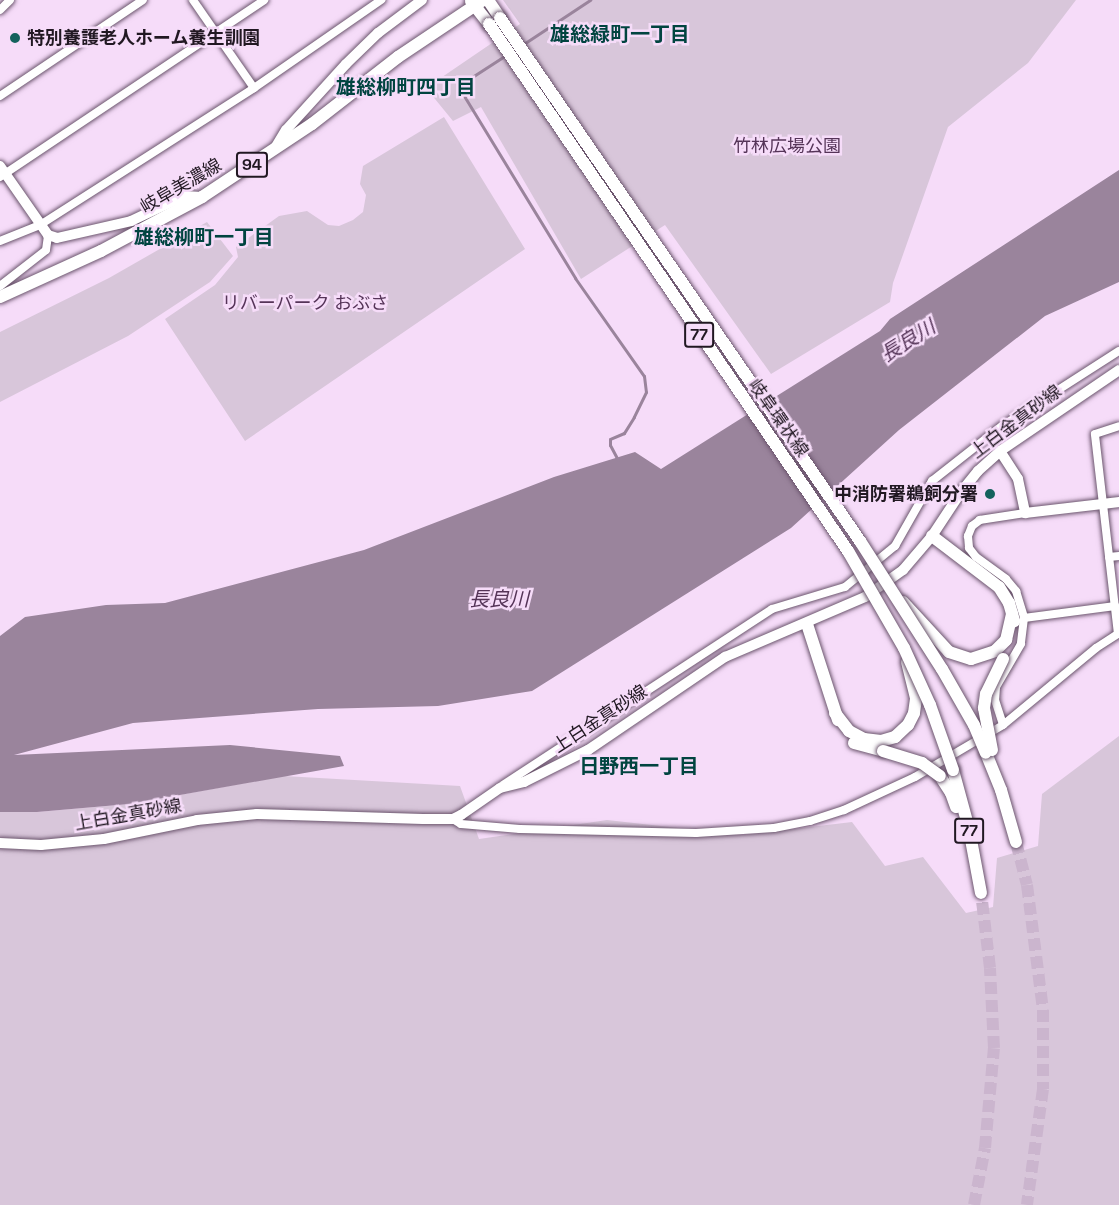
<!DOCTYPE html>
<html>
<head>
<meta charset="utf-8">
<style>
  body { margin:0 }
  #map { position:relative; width:1119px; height:1205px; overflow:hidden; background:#f6dcf9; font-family:"Space Grotesk","Noto Sans JP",sans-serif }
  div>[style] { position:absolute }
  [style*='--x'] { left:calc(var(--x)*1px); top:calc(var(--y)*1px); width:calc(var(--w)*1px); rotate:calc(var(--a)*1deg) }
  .green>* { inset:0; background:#d8c6da }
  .water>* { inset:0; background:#9a849c }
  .stream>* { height:3px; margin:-1.5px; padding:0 1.5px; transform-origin:1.5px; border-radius:1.5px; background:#9a849c }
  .primary-tunnel>* { height:12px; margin-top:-6px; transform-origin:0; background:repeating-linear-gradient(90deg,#cbb5ce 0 12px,transparent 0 18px) }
  .roads { filter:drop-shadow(0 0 2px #6b556d) drop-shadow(0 0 2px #6b556d) }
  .street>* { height:8px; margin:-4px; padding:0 4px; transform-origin:4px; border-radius:4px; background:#fff }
  .secondary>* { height:10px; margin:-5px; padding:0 5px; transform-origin:5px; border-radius:5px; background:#fff }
  .primary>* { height:12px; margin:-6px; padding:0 6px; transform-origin:6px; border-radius:6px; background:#fff }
  .bridges { filter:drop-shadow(0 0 2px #6b556d) drop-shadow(0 0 2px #6b556d) }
  .primary-bridge>* { height:12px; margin:-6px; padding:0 6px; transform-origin:6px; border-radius:6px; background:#fff }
  .dots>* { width:16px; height:16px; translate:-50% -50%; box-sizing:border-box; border:3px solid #f6dcf9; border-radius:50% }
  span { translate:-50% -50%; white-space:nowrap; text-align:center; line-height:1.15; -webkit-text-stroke:5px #f6dcf9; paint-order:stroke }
  .shield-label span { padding:2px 4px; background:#f6dcf9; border:2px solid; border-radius:4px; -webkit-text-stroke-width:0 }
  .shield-label { font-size:16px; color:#211822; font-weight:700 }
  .poi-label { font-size:18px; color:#211822; font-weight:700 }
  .left { translate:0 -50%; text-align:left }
  .right { translate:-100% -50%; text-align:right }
  .park-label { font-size:18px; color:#553458 }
  .street-label { font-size:18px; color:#211822 }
  .neighbourhood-label { font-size:20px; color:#014440; font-weight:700 }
  .water-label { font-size:20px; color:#553458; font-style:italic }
</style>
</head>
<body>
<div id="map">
  <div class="green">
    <i style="clip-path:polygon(503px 0,1076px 0,1028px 63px,948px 127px,893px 283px,890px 302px,771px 374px,665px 225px,581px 279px,481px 107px,453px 121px,426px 88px,520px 24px)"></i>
    <i style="clip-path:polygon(444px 117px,525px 249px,245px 441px,165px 319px,215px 285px,238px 257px,236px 247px,279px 216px,307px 211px,328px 225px,339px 226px,353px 220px,363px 212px,366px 195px,360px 184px,363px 166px)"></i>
    <i style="clip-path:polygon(207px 222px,233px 256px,210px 282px,128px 336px,0 402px,0 332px,109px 278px)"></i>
    <i style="clip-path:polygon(1119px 736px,1119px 1205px,0 1205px,0 812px,37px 812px,129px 804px,284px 776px,460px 786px,479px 839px,607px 820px,742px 835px,852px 822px,885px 866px,923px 857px,966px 913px,993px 907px,997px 858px,1038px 846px,1042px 794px)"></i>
  </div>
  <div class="water">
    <i style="clip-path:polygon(1119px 170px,1119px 282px,1045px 316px,899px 430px,791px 528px,532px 691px,438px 706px,318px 709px,133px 723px,14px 755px,230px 745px,340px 756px,344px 766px,129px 804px,37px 812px,0 812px,0 636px,25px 617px,106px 605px,165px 603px,364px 550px,554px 477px,635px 452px,661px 469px,880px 331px,890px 319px)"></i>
  </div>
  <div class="stream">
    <i style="--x:522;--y:45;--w:82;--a:-33.5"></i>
    <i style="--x:506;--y:55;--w:57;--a:147.1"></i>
    <i style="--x:458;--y:86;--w:225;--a:58.6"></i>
    <i style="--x:575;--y:278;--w:120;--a:54.9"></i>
    <i style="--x:644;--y:376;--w:16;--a:83"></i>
    <i style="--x:646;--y:392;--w:28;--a:116"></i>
    <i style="--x:634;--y:417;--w:19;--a:122"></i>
    <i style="--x:624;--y:433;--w:15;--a:157"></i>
    <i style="--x:610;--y:439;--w:6;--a:90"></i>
    <i style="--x:610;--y:445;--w:17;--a:62"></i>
  </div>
  <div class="primary-tunnel">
    <i style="--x:1016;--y:842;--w:44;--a:75.7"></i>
    <i style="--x:1027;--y:885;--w:126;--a:82.7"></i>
    <i style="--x:1043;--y:1010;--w:79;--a:90"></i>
    <i style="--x:1043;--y:1089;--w:117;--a:97.9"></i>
    <i style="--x:974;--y:1205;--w:58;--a:-79.1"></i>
    <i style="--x:985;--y:1148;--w:100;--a:-84.9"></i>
    <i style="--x:994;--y:1048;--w:80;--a:-92.9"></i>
    <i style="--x:990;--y:968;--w:76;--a:-96.8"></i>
  </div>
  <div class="roads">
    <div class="street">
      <i style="--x:193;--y:0;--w:107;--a:55.3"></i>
      <i style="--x:0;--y:10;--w:14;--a:-45"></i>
      <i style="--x:0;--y:96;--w:172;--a:-33.9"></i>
      <i style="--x:0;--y:177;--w:318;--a:-33.8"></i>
      <i style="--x:0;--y:241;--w:43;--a:-21.8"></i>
      <i style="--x:40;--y:225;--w:254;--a:-32.6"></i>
      <i style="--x:254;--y:88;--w:155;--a:-34.7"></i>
      <i style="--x:0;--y:286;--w:58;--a:-38"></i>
      <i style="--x:46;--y:250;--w:15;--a:-82"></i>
      <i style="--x:1025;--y:513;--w:46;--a:171.2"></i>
      <i style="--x:980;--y:520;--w:10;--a:143"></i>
      <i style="--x:972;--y:526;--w:11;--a:112"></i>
      <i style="--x:968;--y:536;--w:12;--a:85"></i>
      <i style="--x:969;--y:548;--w:11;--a:52"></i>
      <i style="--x:976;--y:557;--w:37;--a:36"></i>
      <i style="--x:1006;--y:579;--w:16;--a:50"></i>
      <i style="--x:1016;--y:591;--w:28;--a:73"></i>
      <i style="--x:1024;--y:618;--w:26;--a:97"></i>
      <i style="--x:1021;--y:644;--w:50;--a:120.2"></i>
      <i style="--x:996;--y:687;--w:13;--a:94"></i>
      <i style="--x:995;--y:700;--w:26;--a:72"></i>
      <i style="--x:1003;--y:725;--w:121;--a:-39.6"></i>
      <i style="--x:1096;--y:648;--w:27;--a:-33"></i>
      <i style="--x:1109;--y:557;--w:10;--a:-6"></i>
      <i style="--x:1024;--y:618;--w:92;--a:-7.5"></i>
      <i style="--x:1118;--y:634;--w:201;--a:-96.6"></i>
      <i style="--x:1095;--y:434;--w:25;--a:-18"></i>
      <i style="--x:503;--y:785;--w:321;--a:-33.2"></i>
      <i style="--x:772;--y:609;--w:76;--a:-16.8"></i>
      <i style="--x:845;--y:587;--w:65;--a:-39.4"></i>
      <i style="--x:895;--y:546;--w:75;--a:-60.4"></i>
      <i style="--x:932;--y:481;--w:89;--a:-38.2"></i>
      <i style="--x:1002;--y:426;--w:139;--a:-32.7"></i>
      <i style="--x:453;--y:819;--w:9;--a:32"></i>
      <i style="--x:461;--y:824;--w:59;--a:4.8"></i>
      <i style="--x:520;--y:829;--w:176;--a:1.3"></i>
      <i style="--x:696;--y:833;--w:78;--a:-3.7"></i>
      <i style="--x:774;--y:828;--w:37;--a:-11"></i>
      <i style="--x:810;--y:821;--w:36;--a:-18"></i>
      <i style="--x:844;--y:810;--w:78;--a:-24.9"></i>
      <i style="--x:915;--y:777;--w:102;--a:-30.6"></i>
    </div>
    <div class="secondary">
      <i style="--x:275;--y:148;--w:21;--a:-59"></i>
      <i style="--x:286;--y:130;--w:89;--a:-47.7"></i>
      <i style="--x:346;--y:64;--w:45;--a:-44.1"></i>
      <i style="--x:378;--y:33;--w:55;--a:-36.9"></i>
      <i style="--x:0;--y:166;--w:84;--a:55.2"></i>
      <i style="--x:48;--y:235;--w:9;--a:18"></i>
      <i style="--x:57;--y:238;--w:76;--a:-12.9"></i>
      <i style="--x:131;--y:221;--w:59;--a:-25.3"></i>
      <i style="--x:184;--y:196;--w:18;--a:3"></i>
      <i style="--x:1000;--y:451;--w:33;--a:57"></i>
      <i style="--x:1018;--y:479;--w:35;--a:78"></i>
      <i style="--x:1025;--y:513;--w:95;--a:-6.7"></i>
      <i style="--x:0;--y:843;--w:41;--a:2.8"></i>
      <i style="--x:41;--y:845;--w:63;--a:-5.4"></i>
      <i style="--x:104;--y:839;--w:95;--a:-11.5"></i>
      <i style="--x:197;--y:820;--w:60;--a:-5.7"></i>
      <i style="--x:257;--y:814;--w:166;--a:1.7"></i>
      <i style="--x:423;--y:819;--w:30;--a:0"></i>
      <i style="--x:453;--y:819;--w:9;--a:-27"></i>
      <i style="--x:461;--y:815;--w:47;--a:-34.7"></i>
      <i style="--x:500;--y:788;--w:25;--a:-14"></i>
      <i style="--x:524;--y:782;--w:72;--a:-26.6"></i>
      <i style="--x:588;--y:750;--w:166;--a:-34.2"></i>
      <i style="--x:725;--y:657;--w:152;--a:-23.2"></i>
      <i style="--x:865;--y:597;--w:47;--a:-35.4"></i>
      <i style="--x:903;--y:570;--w:45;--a:-49.5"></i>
      <i style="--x:932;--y:536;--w:53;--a:-56.6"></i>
      <i style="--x:961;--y:492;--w:27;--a:-51"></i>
      <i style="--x:978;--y:471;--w:30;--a:-42"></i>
      <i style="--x:1000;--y:451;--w:144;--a:-34.2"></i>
    </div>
    <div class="primary">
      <i style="--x:488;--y:0;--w:22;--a:56"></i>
      <i style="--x:471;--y:1;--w:29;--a:52"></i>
      <i style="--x:0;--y:297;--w:111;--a:-24.5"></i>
      <i style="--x:101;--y:251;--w:115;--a:-28.1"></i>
      <i style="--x:202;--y:197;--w:132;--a:-33.6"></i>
      <i style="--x:312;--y:124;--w:109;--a:-37.9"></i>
      <i style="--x:398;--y:57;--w:102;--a:-33.8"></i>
      <i style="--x:932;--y:536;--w:84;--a:37.3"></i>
      <i style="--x:999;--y:587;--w:19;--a:58"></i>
      <i style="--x:1009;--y:603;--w:19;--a:74"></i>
      <i style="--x:903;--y:602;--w:68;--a:47.4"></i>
      <i style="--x:949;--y:652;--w:23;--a:18"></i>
      <i style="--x:971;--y:659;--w:25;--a:-18"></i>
      <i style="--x:995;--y:651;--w:16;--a:-45"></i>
      <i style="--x:1006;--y:640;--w:27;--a:-77"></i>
      <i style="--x:807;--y:624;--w:101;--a:72.1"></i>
      <i style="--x:835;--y:713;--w:23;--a:52"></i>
      <i style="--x:849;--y:731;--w:17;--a:28"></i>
      <i style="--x:864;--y:739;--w:17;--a:7"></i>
      <i style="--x:881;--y:741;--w:15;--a:-16"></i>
      <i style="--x:895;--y:737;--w:18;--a:-43"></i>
      <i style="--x:908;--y:725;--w:13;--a:-63"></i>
      <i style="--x:914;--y:713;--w:15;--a:-82"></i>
      <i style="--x:916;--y:698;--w:37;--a:-104"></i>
      <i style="--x:854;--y:743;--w:30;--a:15"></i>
      <i style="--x:986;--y:753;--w:40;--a:68"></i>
      <i style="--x:1001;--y:790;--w:54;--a:73.9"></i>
      <i style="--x:953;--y:770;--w:61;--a:74.8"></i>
      <i style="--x:969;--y:829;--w:65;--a:79.4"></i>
      <i style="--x:940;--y:776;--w:20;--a:57"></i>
      <i style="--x:951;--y:793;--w:15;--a:70"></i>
    </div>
  </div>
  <div class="bridges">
    <div class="primary-bridge">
      <i style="--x:500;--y:18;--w:635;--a:55.46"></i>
      <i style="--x:860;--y:541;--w:152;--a:57.4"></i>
      <i style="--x:942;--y:669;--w:64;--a:60.3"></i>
      <i style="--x:974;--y:725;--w:30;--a:67"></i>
      <i style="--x:489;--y:24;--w:638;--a:55.74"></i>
      <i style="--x:848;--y:551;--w:112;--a:60"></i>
      <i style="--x:904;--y:648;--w:63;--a:65.5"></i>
      <i style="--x:930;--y:705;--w:69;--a:70.5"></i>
      <i style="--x:992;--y:750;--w:43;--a:-100.8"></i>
      <i style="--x:984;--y:708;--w:14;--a:-82"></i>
      <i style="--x:986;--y:694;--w:39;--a:-64"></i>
      <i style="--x:883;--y:751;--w:41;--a:17.1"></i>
      <i style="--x:922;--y:763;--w:22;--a:36"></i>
    </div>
  </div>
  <div class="dots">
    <i style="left:15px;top:38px;background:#14625d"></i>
    <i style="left:990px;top:494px;background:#14625d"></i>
  </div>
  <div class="shield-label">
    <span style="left:252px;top:165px">94</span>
    <span style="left:699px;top:335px">77</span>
    <span style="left:969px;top:831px">77</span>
  </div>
  <div class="poi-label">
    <span class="left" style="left:27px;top:38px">特別養護老人ホーム養生訓園</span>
    <span class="right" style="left:978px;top:494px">中消防署鵜飼分署</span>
  </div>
  <div class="park-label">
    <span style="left:787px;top:146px">竹林広場公園</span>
    <span style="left:305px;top:303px">リバーパーク おぶさ</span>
  </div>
  <div class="street-label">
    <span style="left:181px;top:186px;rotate:-30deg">岐阜美濃線</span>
    <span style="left:778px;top:418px;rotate:55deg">岐阜環状線</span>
    <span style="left:1016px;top:422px;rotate:-37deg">上白金真砂線</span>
    <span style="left:600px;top:719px;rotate:-33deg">上白金真砂線</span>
    <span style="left:128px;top:815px;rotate:-10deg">上白金真砂線</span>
  </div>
  <div class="neighbourhood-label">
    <span style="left:620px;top:34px">雄総緑町一丁目</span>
    <span style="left:406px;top:87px">雄総柳町四丁目</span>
    <span style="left:204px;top:237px">雄総柳町一丁目</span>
    <span style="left:639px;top:766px">日野西一丁目</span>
  </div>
  <div class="water-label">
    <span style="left:908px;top:341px;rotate:-32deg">長良川</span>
    <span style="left:499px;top:599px">長良川</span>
  </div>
</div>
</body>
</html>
